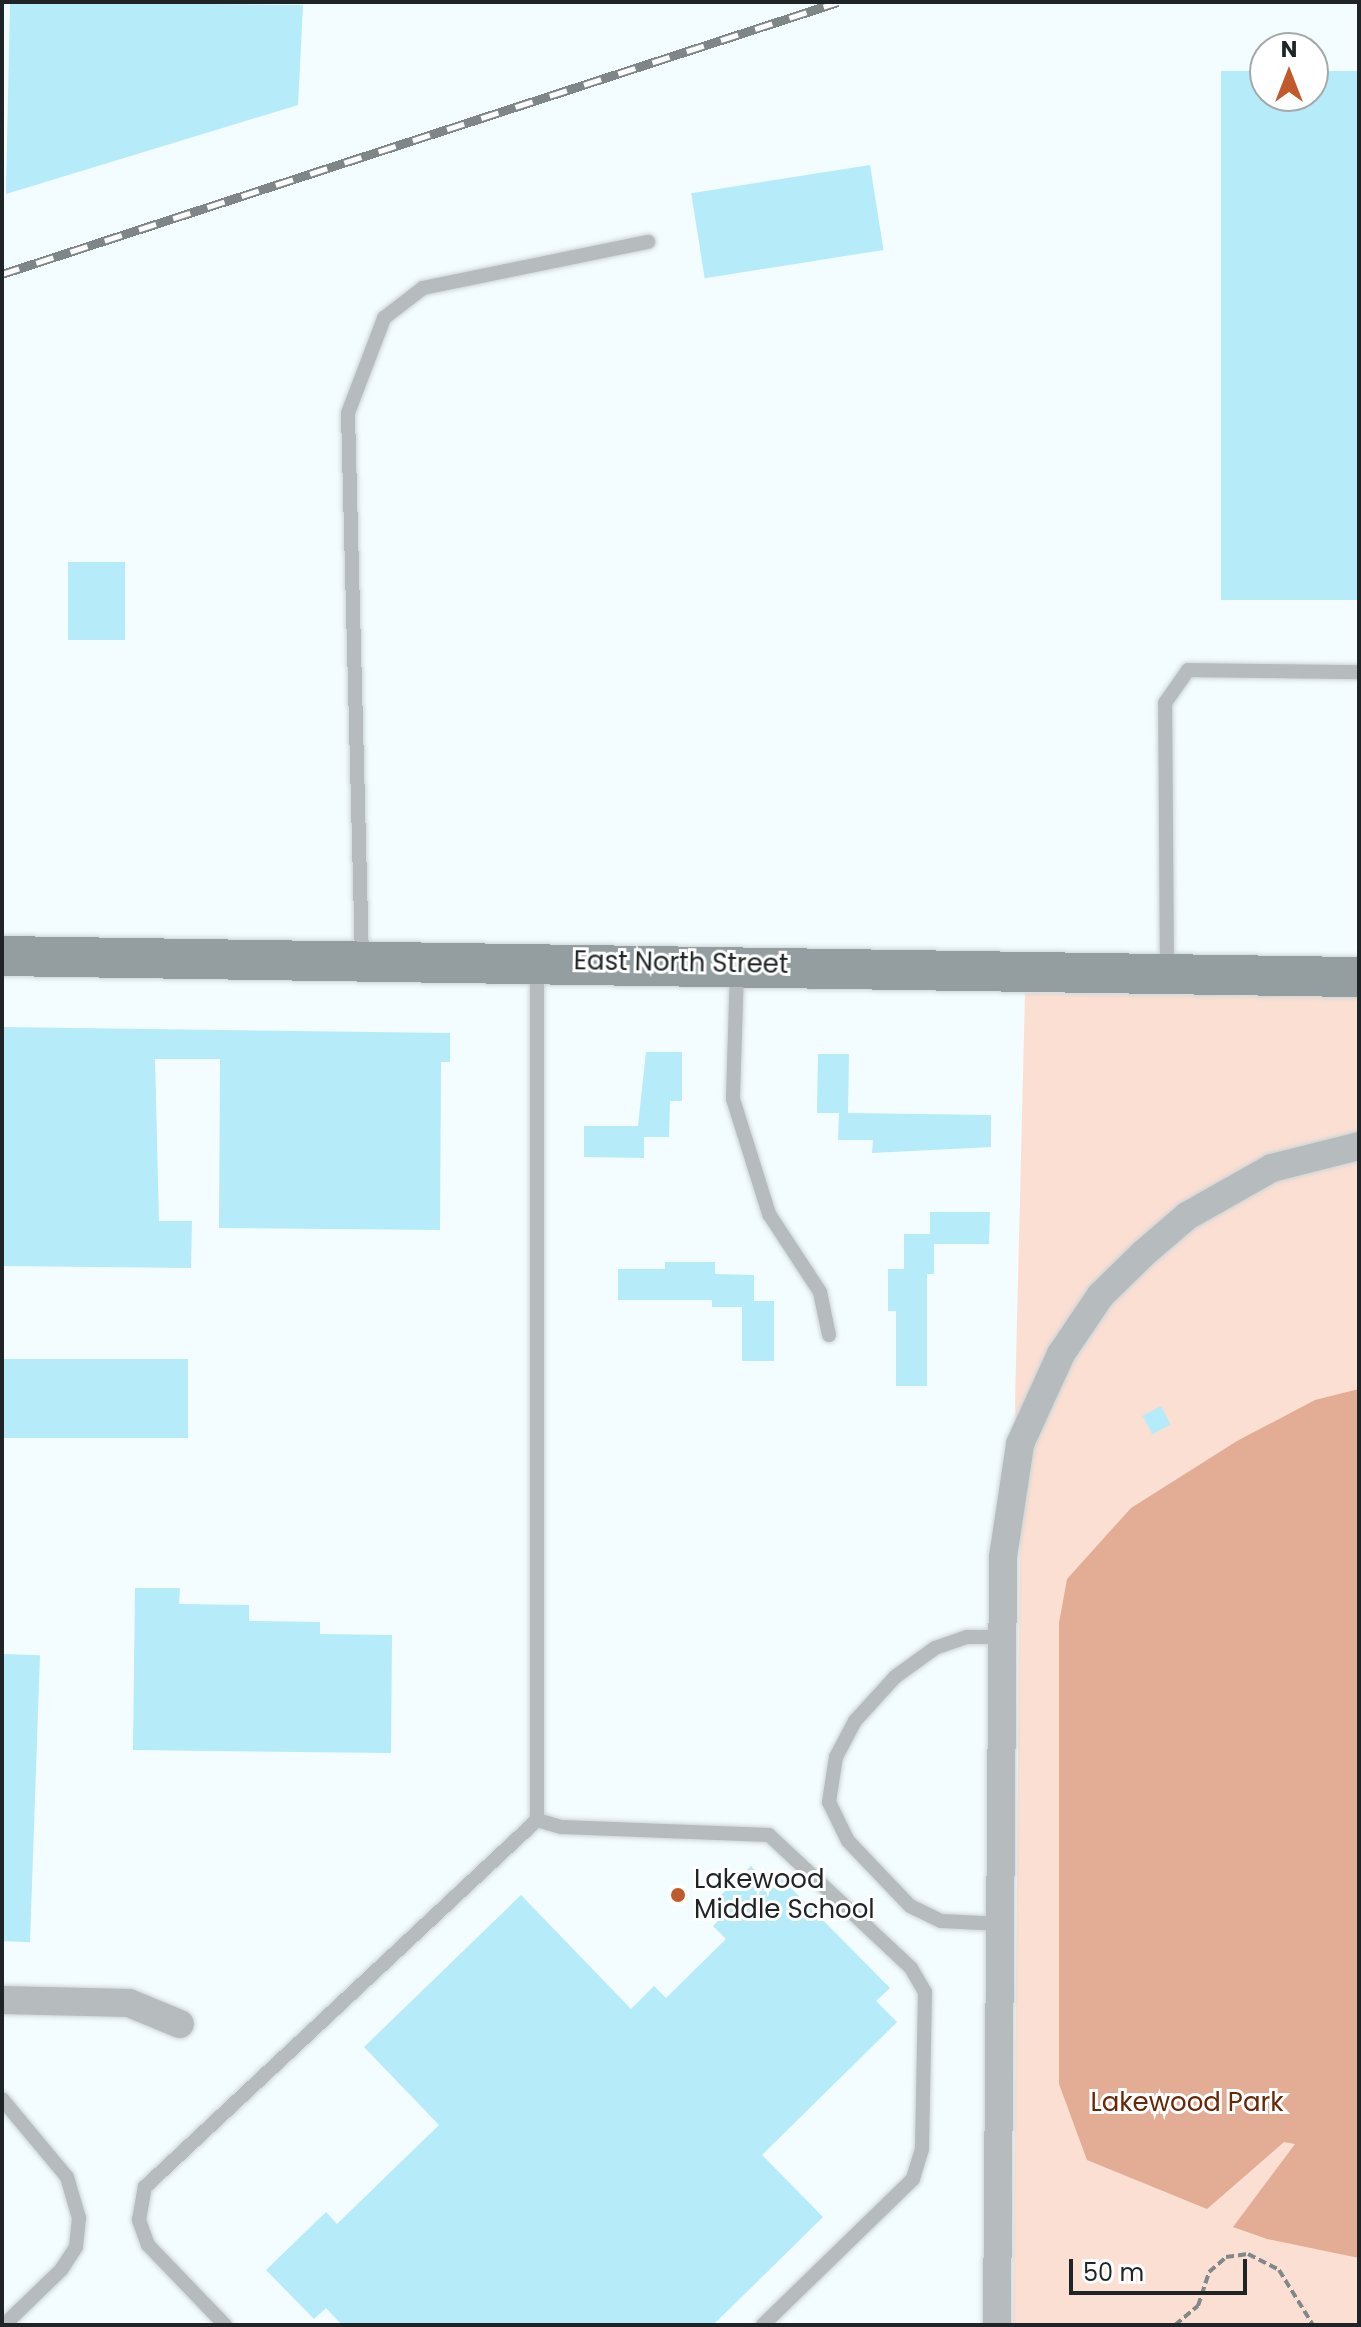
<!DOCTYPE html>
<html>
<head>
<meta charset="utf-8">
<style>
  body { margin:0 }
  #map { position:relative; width:1361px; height:2327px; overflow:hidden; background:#f3fcfe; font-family:Poppins,sans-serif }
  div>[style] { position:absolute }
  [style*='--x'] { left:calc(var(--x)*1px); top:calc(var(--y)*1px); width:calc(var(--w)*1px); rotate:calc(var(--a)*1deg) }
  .green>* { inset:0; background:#fcdfd3 }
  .water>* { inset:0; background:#e3ac95 }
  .building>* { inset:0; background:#b6ebf9; transform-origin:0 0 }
  .path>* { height:4px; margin-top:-2px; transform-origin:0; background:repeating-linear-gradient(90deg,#81888a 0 8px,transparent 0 12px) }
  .roads { filter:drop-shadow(0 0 2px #cdd5d7) drop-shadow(0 0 2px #cdd5d7) }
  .lane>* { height:14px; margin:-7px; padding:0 7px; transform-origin:7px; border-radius:7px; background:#b6bcbe }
  .street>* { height:28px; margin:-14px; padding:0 14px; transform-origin:14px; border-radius:14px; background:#b6bcbe }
  .secondary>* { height:40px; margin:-20px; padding:0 20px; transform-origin:20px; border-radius:20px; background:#949ea0 }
  .rail>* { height:9px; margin-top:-4.5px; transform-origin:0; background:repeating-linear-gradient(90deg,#fff 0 18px,#7f8688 0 36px); box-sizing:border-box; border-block:2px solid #7f8688 }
  .dots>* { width:22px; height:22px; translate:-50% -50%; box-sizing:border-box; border:4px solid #fff; border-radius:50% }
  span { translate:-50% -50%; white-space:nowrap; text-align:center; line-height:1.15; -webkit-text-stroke:6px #fff; paint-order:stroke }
  .street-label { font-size:26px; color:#1f2526 }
  .poi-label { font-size:26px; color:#1f2526 }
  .left { translate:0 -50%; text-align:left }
  .park-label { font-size:26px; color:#682705 }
  .frame { position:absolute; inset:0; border:4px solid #1f2526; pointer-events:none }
  .north { position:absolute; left:1249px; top:32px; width:80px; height:80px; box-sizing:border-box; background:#fff; border:2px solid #a5a8a8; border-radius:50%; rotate:0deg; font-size:22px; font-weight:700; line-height:32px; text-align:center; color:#1f2526 }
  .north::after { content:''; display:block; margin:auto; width:28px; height:36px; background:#c05a2b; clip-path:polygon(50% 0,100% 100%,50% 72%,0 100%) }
  .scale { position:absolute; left:1069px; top:2259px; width:178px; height:36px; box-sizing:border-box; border:4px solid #1f2526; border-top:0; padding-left:10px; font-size:24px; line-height:28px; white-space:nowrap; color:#1f2526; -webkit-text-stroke:6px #fff; paint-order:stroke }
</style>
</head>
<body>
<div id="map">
  <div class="green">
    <i style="clip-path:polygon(1025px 993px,1359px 997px,1359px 2325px,1013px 2325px,1020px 1521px,1015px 1403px)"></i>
  </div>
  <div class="water">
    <i style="clip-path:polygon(1359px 1389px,1359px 2258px,1267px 2239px,1233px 2227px,1295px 2144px,1284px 2142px,1207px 2209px,1087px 2160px,1059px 2084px,1059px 1623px,1067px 1579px,1131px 1508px,1237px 1441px,1315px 1400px)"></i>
  </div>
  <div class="building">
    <i style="clip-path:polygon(10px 2px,303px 5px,298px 105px,6px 194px)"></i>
    <i style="clip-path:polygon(1221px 71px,1265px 71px,1265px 96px,1313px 96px,1313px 71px,1359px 71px,1359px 600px,1221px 600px)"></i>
    <i style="left:870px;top:165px;width:86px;height:181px;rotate:81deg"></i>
    <i style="left:68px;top:562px;width:57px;height:78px"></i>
    <i style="clip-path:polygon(2px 1027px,450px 1033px,450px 1062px,441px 1062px,440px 1230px,219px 1228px,220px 1059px,155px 1059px,159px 1221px,192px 1221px,191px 1268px,2px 1266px)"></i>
    <i style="clip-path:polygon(646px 1052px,682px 1052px,682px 1101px,670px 1101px,669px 1137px,644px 1137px,644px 1158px,584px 1157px,584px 1126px,638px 1126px)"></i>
    <i style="clip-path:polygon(818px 1054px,849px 1054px,848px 1113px,991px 1115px,991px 1147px,872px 1153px,873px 1140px,838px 1140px,839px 1113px,817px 1113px)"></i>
    <i style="clip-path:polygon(930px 1212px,990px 1212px,989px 1244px,934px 1244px,934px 1274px,927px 1274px,927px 1386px,896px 1386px,896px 1311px,888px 1311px,888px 1269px,904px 1269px,904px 1234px,930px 1234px)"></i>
    <i style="clip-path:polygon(665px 1262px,715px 1262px,715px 1274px,754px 1275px,754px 1301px,774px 1301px,774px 1361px,742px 1361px,742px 1307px,712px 1307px,712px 1300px,618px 1300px,618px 1269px,665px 1269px)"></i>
    <i style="left:2px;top:1359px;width:186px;height:79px"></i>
    <i style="left:1161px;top:1406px;width:21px;height:21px;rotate:62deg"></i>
    <i style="clip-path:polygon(135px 1588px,180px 1588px,179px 1604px,249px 1605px,249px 1621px,320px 1622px,320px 1634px,392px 1635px,391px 1753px,133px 1750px)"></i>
    <i style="left:2px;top:1654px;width:38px;height:287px;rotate:2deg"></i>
    <i style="clip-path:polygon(751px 1866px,772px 1889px,782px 1879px,890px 1988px,876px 2001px,897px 2022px,762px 2155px,823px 2217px,713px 2325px,342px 2325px,326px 2308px,314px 2319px,266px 2270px,326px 2212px,337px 2224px,439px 2125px,364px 2047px,521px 1895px,631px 2009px,654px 1986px,666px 1998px,726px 1939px,713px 1926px,725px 1914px,713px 1903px)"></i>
  </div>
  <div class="path">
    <i style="--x:1175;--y:2325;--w:30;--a:-40"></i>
    <i style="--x:1198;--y:2306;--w:36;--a:-72"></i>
    <i style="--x:1209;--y:2272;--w:23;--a:-41"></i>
    <i style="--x:1226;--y:2257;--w:22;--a:-8"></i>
    <i style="--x:1248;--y:2254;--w:35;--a:27"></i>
    <i style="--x:1279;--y:2270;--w:65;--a:58.3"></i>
  </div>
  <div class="roads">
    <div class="lane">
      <i style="--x:362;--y:959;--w:546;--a:-91.47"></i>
      <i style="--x:348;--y:413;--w:102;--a:-69.2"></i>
      <i style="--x:384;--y:318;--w:49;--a:-37.6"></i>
      <i style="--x:423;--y:288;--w:230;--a:-11.6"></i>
      <i style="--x:737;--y:969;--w:130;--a:91.8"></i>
      <i style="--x:733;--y:1099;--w:121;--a:72.6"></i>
      <i style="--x:769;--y:1214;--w:93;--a:56.8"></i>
      <i style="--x:820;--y:1292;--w:44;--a:78.2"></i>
      <i style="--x:1167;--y:970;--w:267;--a:-90.4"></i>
      <i style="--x:1165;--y:703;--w:40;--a:-55.1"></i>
      <i style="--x:1188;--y:670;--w:171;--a:0.7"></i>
      <i style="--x:537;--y:1820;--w:26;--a:16"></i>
      <i style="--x:562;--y:1827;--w:207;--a:2.2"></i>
      <i style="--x:769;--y:1835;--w:195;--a:43.1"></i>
      <i style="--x:911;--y:1968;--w:28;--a:60"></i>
      <i style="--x:925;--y:1992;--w:157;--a:91.1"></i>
      <i style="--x:922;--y:2149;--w:31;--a:107"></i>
      <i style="--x:913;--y:2179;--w:209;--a:135.8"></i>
      <i style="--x:1002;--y:1924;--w:61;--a:-177.2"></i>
      <i style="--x:941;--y:1921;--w:34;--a:-154"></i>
      <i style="--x:910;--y:1906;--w:90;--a:-133.6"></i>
      <i style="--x:848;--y:1841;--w:43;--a:-116"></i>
      <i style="--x:829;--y:1802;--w:46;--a:-81.2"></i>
      <i style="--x:836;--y:1757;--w:41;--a:-62.2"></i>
      <i style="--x:855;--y:1721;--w:59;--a:-47.7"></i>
      <i style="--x:895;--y:1677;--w:49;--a:-35.9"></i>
      <i style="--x:935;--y:1648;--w:34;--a:-19"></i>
      <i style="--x:967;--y:1637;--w:37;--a:0"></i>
      <i style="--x:2;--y:2099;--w:102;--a:50.2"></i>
      <i style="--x:67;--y:2177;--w:43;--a:73.7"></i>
      <i style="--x:79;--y:2218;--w:29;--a:96"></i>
      <i style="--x:76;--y:2247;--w:27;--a:123"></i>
      <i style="--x:61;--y:2270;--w:79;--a:136"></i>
      <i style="--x:225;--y:2325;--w:111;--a:-133.9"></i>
      <i style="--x:148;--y:2245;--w:27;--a:-110"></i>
      <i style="--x:139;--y:2220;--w:34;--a:-80"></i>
      <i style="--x:145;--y:2187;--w:537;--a:-43.11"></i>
      <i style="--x:537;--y:1820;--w:854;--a:-90"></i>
    </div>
    <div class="street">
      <i style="--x:2;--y:2000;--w:127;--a:1.4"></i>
      <i style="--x:129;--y:2003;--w:55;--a:22.4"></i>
      <i style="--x:997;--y:2325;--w:768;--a:-89.55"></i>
      <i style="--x:1003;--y:1557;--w:114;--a:-81.4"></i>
      <i style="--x:1020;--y:1444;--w:99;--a:-65.5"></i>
      <i style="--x:1061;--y:1354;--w:71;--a:-55.9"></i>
      <i style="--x:1101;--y:1295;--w:60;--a:-44.3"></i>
      <i style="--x:1144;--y:1253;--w:57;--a:-40.7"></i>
      <i style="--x:1187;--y:1216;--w:98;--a:-29.5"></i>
      <i style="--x:1272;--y:1168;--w:90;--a:-14.2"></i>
    </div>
    <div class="secondary">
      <i style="--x:2;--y:956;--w:1357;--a:0.89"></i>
    </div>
  </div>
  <div class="rail">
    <i style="--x:2;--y:274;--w:879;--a:-18.02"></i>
  </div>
  <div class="dots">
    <i style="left:678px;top:1895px;background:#c05a2b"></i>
  </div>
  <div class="street-label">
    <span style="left:681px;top:963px;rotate:1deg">East North Street</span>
  </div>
  <div class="poi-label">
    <span class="left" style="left:694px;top:1895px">Lakewood<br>Middle School</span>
  </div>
  <div class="park-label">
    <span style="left:1187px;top:2103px">Lakewood Park</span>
  </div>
  <div class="frame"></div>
  <div class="north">N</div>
  <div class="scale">50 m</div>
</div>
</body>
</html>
